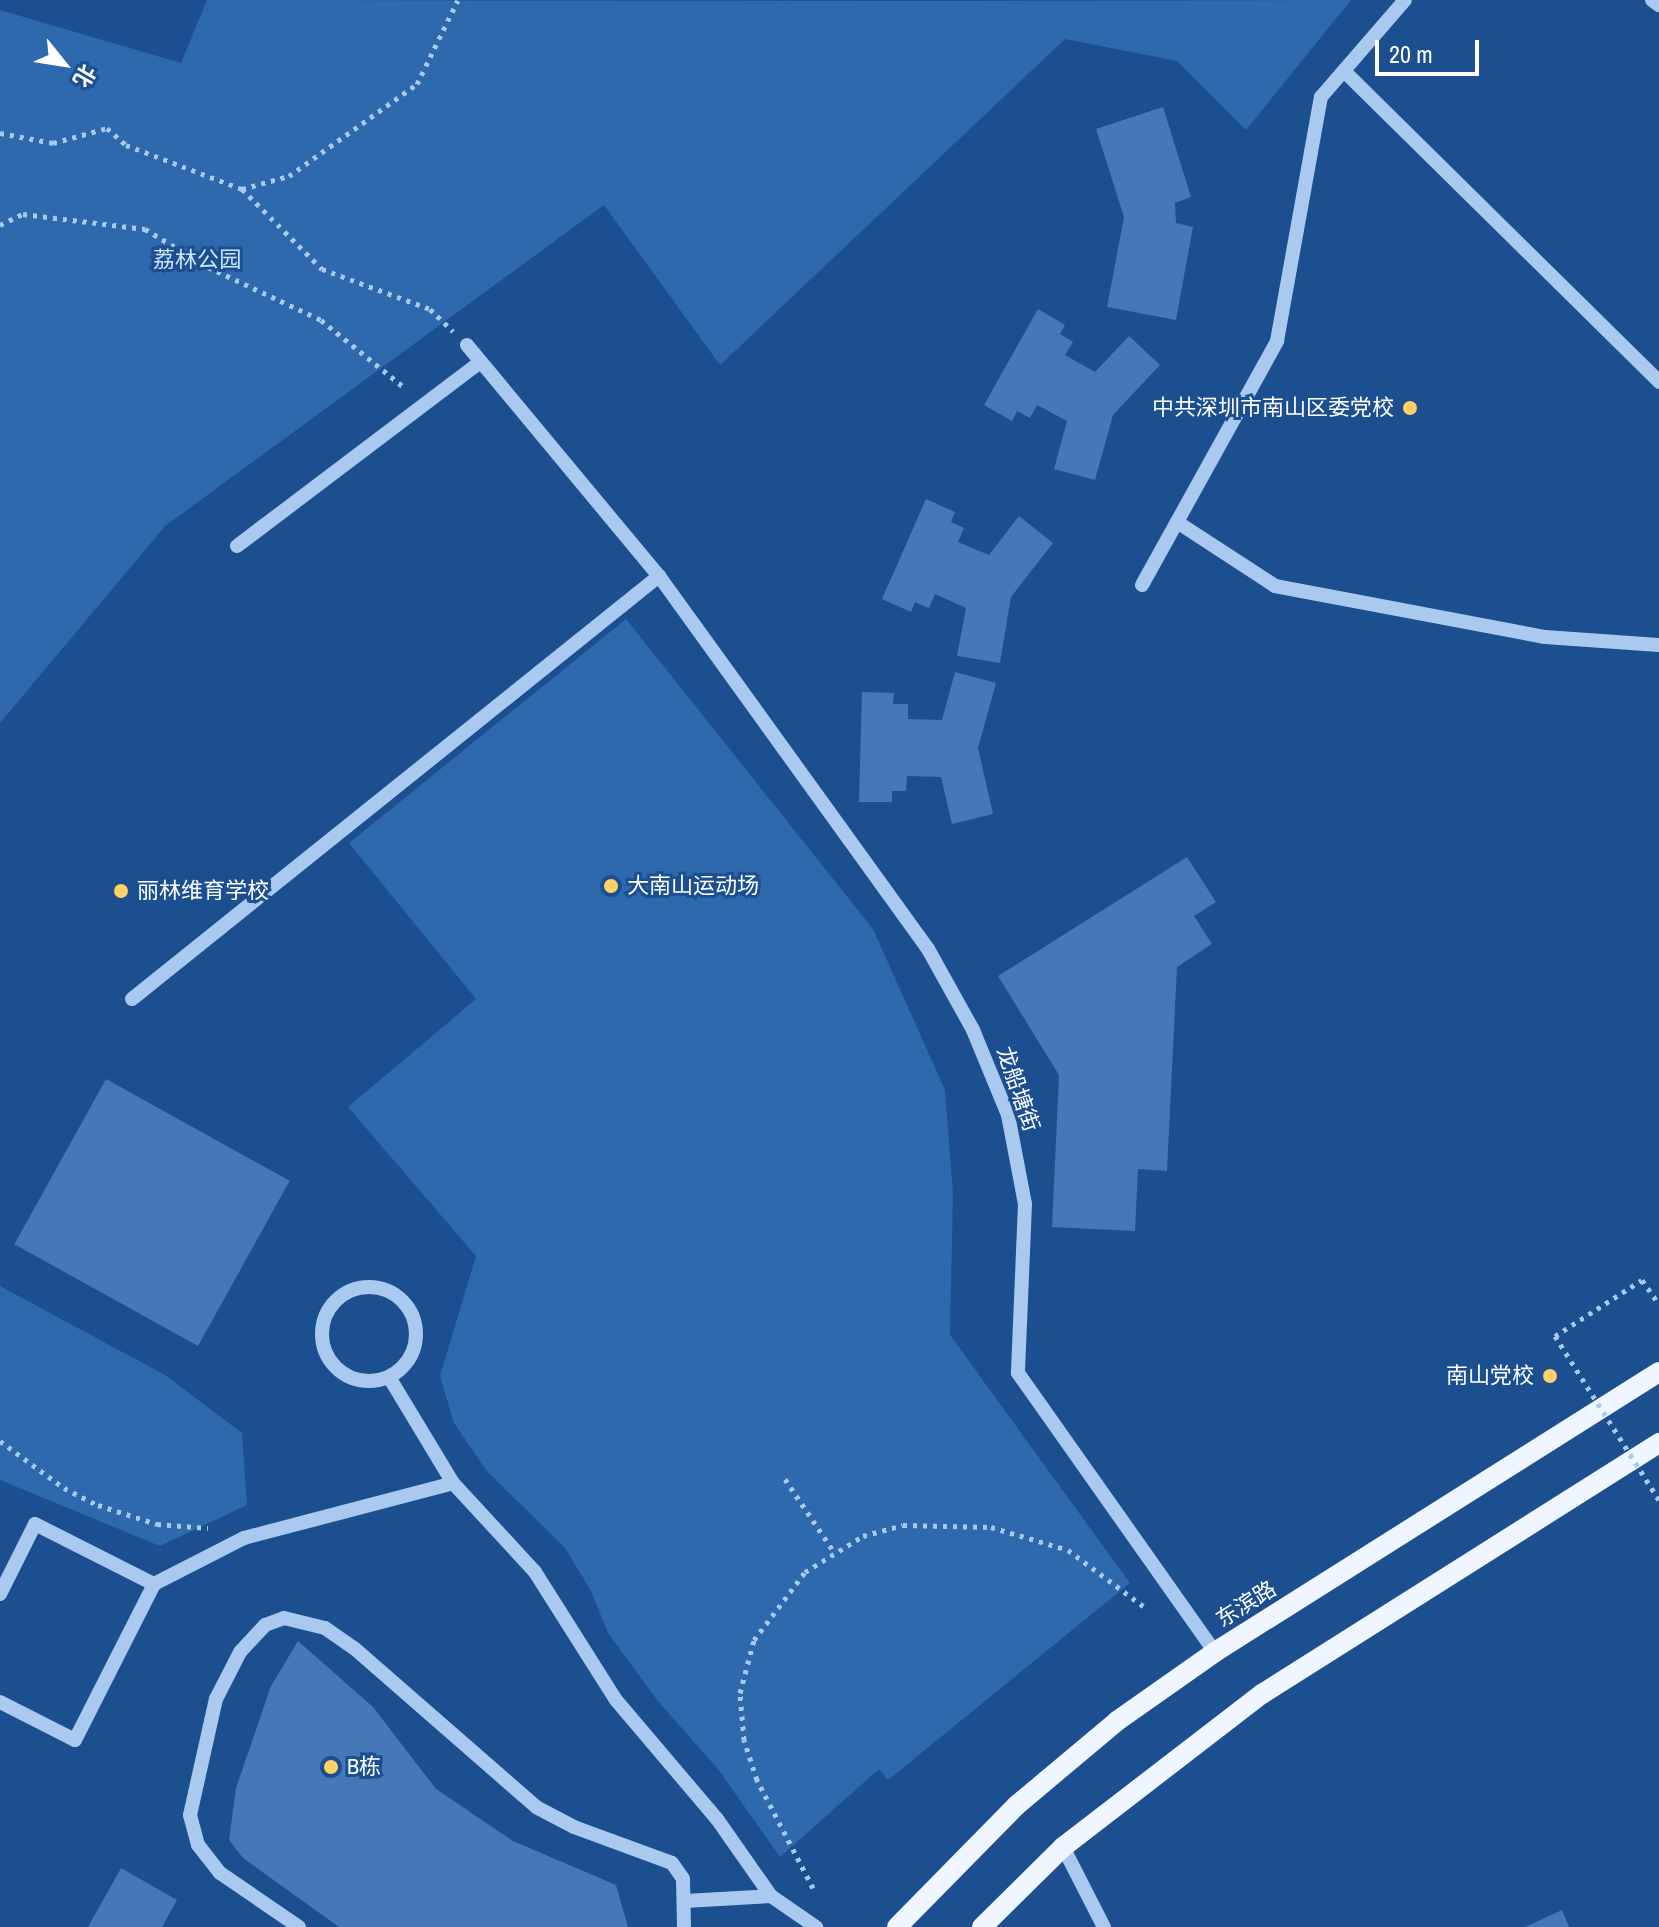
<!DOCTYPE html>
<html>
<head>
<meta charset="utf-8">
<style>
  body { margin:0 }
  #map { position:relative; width:1659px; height:1927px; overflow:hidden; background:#1b4f8f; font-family:"Archivo Narrow","Noto Sans SC",sans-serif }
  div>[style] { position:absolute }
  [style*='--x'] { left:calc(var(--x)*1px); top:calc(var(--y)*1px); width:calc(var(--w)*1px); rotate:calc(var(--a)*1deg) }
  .green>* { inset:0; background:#2e69ad }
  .building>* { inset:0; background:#4478b7; transform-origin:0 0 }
  .path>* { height:5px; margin-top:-2.5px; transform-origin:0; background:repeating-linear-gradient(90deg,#a9c9ee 0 4px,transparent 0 10px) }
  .minor>* { height:14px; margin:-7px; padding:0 7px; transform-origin:7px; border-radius:7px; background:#a9c9ee }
  .minor>.ring { margin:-7px; padding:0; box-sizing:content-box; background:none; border:14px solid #a9c9ee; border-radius:50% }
  .major>* { height:20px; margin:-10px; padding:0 10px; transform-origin:10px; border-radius:10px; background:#f0f6ff }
  .path-bridge>* { height:5px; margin-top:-2.5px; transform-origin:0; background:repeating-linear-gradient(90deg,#a9c9ee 0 4px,transparent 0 10px) }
  .dots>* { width:22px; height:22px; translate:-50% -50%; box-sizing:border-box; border:4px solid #1b4f8f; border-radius:50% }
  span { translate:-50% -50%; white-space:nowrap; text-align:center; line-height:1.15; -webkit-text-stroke:6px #1b4f8f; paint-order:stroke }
  .park-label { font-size:22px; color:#cfe3fa }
  .poi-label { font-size:22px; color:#fff }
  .right { translate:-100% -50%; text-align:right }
  .left { translate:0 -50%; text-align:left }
  .street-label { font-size:22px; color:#fff }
  .north { position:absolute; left:24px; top:24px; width:80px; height:80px; -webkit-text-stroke:6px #1b4f8f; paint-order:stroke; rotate:120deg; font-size:22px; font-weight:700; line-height:32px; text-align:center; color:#fff }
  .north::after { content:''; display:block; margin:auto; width:28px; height:36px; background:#fff; clip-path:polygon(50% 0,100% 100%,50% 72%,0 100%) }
  .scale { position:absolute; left:1375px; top:40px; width:104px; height:36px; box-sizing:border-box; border:4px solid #fff; border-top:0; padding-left:10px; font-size:24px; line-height:28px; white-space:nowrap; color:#fff; -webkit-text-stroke:6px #1b4f8f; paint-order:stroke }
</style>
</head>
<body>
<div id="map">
  <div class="green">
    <i style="clip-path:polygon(207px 0,947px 1px,1351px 0,1246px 130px,1177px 61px,1065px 39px,720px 365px,604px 205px,165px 526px,0 723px,0 10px,181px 63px)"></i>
    <i style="clip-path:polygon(626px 619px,873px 929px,945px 1090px,953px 1193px,950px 1335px,1130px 1583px,888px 1780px,879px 1769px,780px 1857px,718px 1769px,657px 1700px,608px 1633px,591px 1591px,565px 1548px,486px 1470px,454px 1423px,440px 1376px,476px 1256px,348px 1107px,476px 999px,349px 843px)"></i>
    <i style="clip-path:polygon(0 1286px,165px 1375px,242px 1433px,247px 1505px,160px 1546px,0 1480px)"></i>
  </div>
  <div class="building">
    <i style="clip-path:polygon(1163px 107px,1191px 197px,1175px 203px,1176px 223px,1193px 227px,1176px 320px,1107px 307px,1124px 217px,1096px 129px)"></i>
    <i style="clip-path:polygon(1038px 309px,1065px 325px,1060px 334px,1073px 342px,1065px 355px,1095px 372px,1129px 336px,1160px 365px,1113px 415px,1095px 480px,1054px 469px,1067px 421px,1037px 405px,1030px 418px,1017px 411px,1012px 421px,984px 405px)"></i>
    <i style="clip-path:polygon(926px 499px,955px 512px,951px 522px,964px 528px,958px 542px,989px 555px,1019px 516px,1053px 543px,1011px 597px,1000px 663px,957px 656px,966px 608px,935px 594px,929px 608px,915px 602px,911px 612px,882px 599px)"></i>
    <i style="clip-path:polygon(955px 672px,996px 683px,978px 748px,993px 814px,952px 824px,941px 777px,907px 776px,906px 791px,892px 791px,892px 802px,859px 802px,862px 692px,894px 693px,893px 704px,908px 704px,908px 719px,942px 720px)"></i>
    <i style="clip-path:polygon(1187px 857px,1216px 902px,1194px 916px,1212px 944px,1177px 967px,1167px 1171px,1138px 1169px,1135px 1231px,1052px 1227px,1059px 1075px,998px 976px)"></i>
    <i style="left:106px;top:1079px;width:210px;height:189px;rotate:29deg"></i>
    <i style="clip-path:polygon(298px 1641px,373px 1707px,436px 1789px,513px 1841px,616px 1885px,628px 1927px,339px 1927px,243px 1858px,229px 1840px,236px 1788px,271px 1686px)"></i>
    <i style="clip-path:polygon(121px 1868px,177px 1900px,162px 1927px,88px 1927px)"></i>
    <i style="clip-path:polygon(1562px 1910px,1569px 1927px,1525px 1927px)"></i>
  </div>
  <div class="path">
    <i style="--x:0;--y:133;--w:54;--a:10.7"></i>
    <i style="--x:53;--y:143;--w:56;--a:-15.5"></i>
    <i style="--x:107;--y:128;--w:25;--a:42"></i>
    <i style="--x:126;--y:145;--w:124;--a:20.8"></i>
    <i style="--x:242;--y:189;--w:113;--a:45"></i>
    <i style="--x:322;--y:269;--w:115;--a:20.3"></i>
    <i style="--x:430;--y:309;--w:32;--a:44"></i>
    <i style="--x:242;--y:189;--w:49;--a:-15.5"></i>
    <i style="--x:289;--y:176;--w:158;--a:-35.7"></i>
    <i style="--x:417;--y:84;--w:93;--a:-64"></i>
    <i style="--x:0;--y:225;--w:25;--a:-26"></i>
    <i style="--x:23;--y:214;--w:123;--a:7"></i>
    <i style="--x:145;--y:229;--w:74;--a:31.1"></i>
    <i style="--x:208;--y:267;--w:125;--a:25.1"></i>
    <i style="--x:321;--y:320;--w:108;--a:39"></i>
    <i style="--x:1555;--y:1336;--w:103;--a:-32.8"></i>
    <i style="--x:1642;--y:1280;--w:28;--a:55"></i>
    <i style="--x:0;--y:1441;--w:79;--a:36.3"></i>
    <i style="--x:64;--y:1488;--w:38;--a:27"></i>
    <i style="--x:98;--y:1505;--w:62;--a:17.9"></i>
    <i style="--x:157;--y:1524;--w:51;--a:4.5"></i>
    <i style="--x:785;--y:1479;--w:88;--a:56.1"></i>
    <i style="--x:813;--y:1888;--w:122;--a:-117.4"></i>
    <i style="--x:757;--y:1780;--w:42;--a:-108"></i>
    <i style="--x:744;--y:1740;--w:47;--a:-94.9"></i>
    <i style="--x:740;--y:1693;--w:55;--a:-75.2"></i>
    <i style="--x:754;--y:1640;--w:85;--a:-53.1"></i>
    <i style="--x:805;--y:1572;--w:68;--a:-31.8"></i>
    <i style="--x:863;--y:1536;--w:41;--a:-15.4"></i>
    <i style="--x:903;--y:1525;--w:88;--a:1.3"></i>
    <i style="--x:991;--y:1527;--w:80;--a:16.6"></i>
    <i style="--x:1068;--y:1550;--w:94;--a:36.7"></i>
  </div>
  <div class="minor">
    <i style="--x:1652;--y:0;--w:9;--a:36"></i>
    <i style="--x:1344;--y:71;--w:443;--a:44.6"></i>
    <i style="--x:467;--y:345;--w:300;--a:50.3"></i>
    <i style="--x:659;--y:576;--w:460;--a:54.2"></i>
    <i style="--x:928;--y:949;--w:93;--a:60.9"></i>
    <i style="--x:973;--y:1030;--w:92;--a:67.6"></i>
    <i style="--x:1008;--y:1115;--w:91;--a:79.2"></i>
    <i style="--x:1025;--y:1204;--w:169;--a:92.4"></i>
    <i style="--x:1018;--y:1373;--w:342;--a:54.8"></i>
    <i style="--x:1177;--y:522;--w:117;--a:33.1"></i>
    <i style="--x:1275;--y:586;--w:275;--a:10.7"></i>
    <i style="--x:1545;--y:637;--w:114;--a:4"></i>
    <i style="--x:237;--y:546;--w:303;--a:-37.1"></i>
    <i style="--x:1142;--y:585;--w:279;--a:-61"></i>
    <i style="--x:1277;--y:341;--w:248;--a:-79.8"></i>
    <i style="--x:1321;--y:97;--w:128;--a:-49.1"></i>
    <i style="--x:132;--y:999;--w:676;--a:-38.75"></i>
    <i class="ring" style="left:322px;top:1287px;width:80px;height:80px"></i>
    <i style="--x:389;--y:1377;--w:124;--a:58.9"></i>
    <i style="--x:453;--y:1483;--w:121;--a:47.3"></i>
    <i style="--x:535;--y:1572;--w:151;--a:57.7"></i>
    <i style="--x:616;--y:1700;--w:156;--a:49.7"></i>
    <i style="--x:717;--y:1819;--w:94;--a:55"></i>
    <i style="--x:771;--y:1896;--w:55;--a:34.6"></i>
    <i style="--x:0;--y:1594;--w:78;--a:-63.4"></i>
    <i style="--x:35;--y:1524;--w:133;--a:26.8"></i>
    <i style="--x:0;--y:1702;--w:84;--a:26.9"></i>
    <i style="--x:75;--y:1740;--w:175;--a:-63.1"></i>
    <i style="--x:154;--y:1584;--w:101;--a:-27.1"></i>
    <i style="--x:244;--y:1538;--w:216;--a:-14.7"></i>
    <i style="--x:1063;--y:1847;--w:90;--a:62.9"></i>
    <i style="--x:685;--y:1901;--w:86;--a:-3.3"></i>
    <i style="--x:299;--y:1927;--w:96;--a:-145.6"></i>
    <i style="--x:220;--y:1873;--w:36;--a:-128"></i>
    <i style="--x:198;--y:1845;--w:31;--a:-105"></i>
    <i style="--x:190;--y:1815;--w:119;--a:-77.4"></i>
    <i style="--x:216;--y:1699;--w:53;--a:-62.9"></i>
    <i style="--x:240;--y:1652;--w:37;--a:-47"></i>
    <i style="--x:265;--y:1625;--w:20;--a:-20"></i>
    <i style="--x:284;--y:1618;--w:42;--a:13.7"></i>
    <i style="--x:325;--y:1628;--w:35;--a:35"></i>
    <i style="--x:354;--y:1648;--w:242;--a:41.1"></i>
    <i style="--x:536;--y:1807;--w:43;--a:27.8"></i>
    <i style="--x:574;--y:1827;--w:104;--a:20.2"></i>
    <i style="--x:672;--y:1863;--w:19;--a:55"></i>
    <i style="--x:683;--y:1879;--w:48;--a:88.8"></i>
  </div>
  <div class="major">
    <i style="--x:897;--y:1927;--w:171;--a:-45.5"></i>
    <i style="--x:1017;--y:1805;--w:131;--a:-40"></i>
    <i style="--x:1117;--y:1721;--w:120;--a:-35.1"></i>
    <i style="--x:1215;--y:1652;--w:525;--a:-32.24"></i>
    <i style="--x:982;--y:1927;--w:114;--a:-44.6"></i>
    <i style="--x:1063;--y:1847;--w:251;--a:-37.6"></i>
    <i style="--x:1262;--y:1694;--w:470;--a:-32.3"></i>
  </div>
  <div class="path-bridge">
    <i style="--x:1555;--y:1336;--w:194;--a:57.6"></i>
  </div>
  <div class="dots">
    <i style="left:1410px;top:408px;background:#ffd166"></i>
    <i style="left:611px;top:886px;background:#ffd166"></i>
    <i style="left:121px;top:891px;background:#ffd166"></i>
    <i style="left:1550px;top:1376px;background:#ffd166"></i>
    <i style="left:331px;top:1767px;background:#ffd166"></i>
  </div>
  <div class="park-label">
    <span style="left:197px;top:260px">荔林公园</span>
  </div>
  <div class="poi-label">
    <span class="right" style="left:1394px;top:408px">中共深圳市南山区委党校</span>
    <span class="left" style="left:627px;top:886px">大南山运动场</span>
    <span class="left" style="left:137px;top:891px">丽林维育学校</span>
    <span class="right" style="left:1534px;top:1376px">南山党校</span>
    <span class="left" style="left:347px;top:1767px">B栋</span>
  </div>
  <div class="street-label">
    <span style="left:1018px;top:1089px;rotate:71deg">龙船塘街</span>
    <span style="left:1246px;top:1604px;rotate:-32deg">东滨路</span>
  </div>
  <div class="north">北</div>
  <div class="scale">20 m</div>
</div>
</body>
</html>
